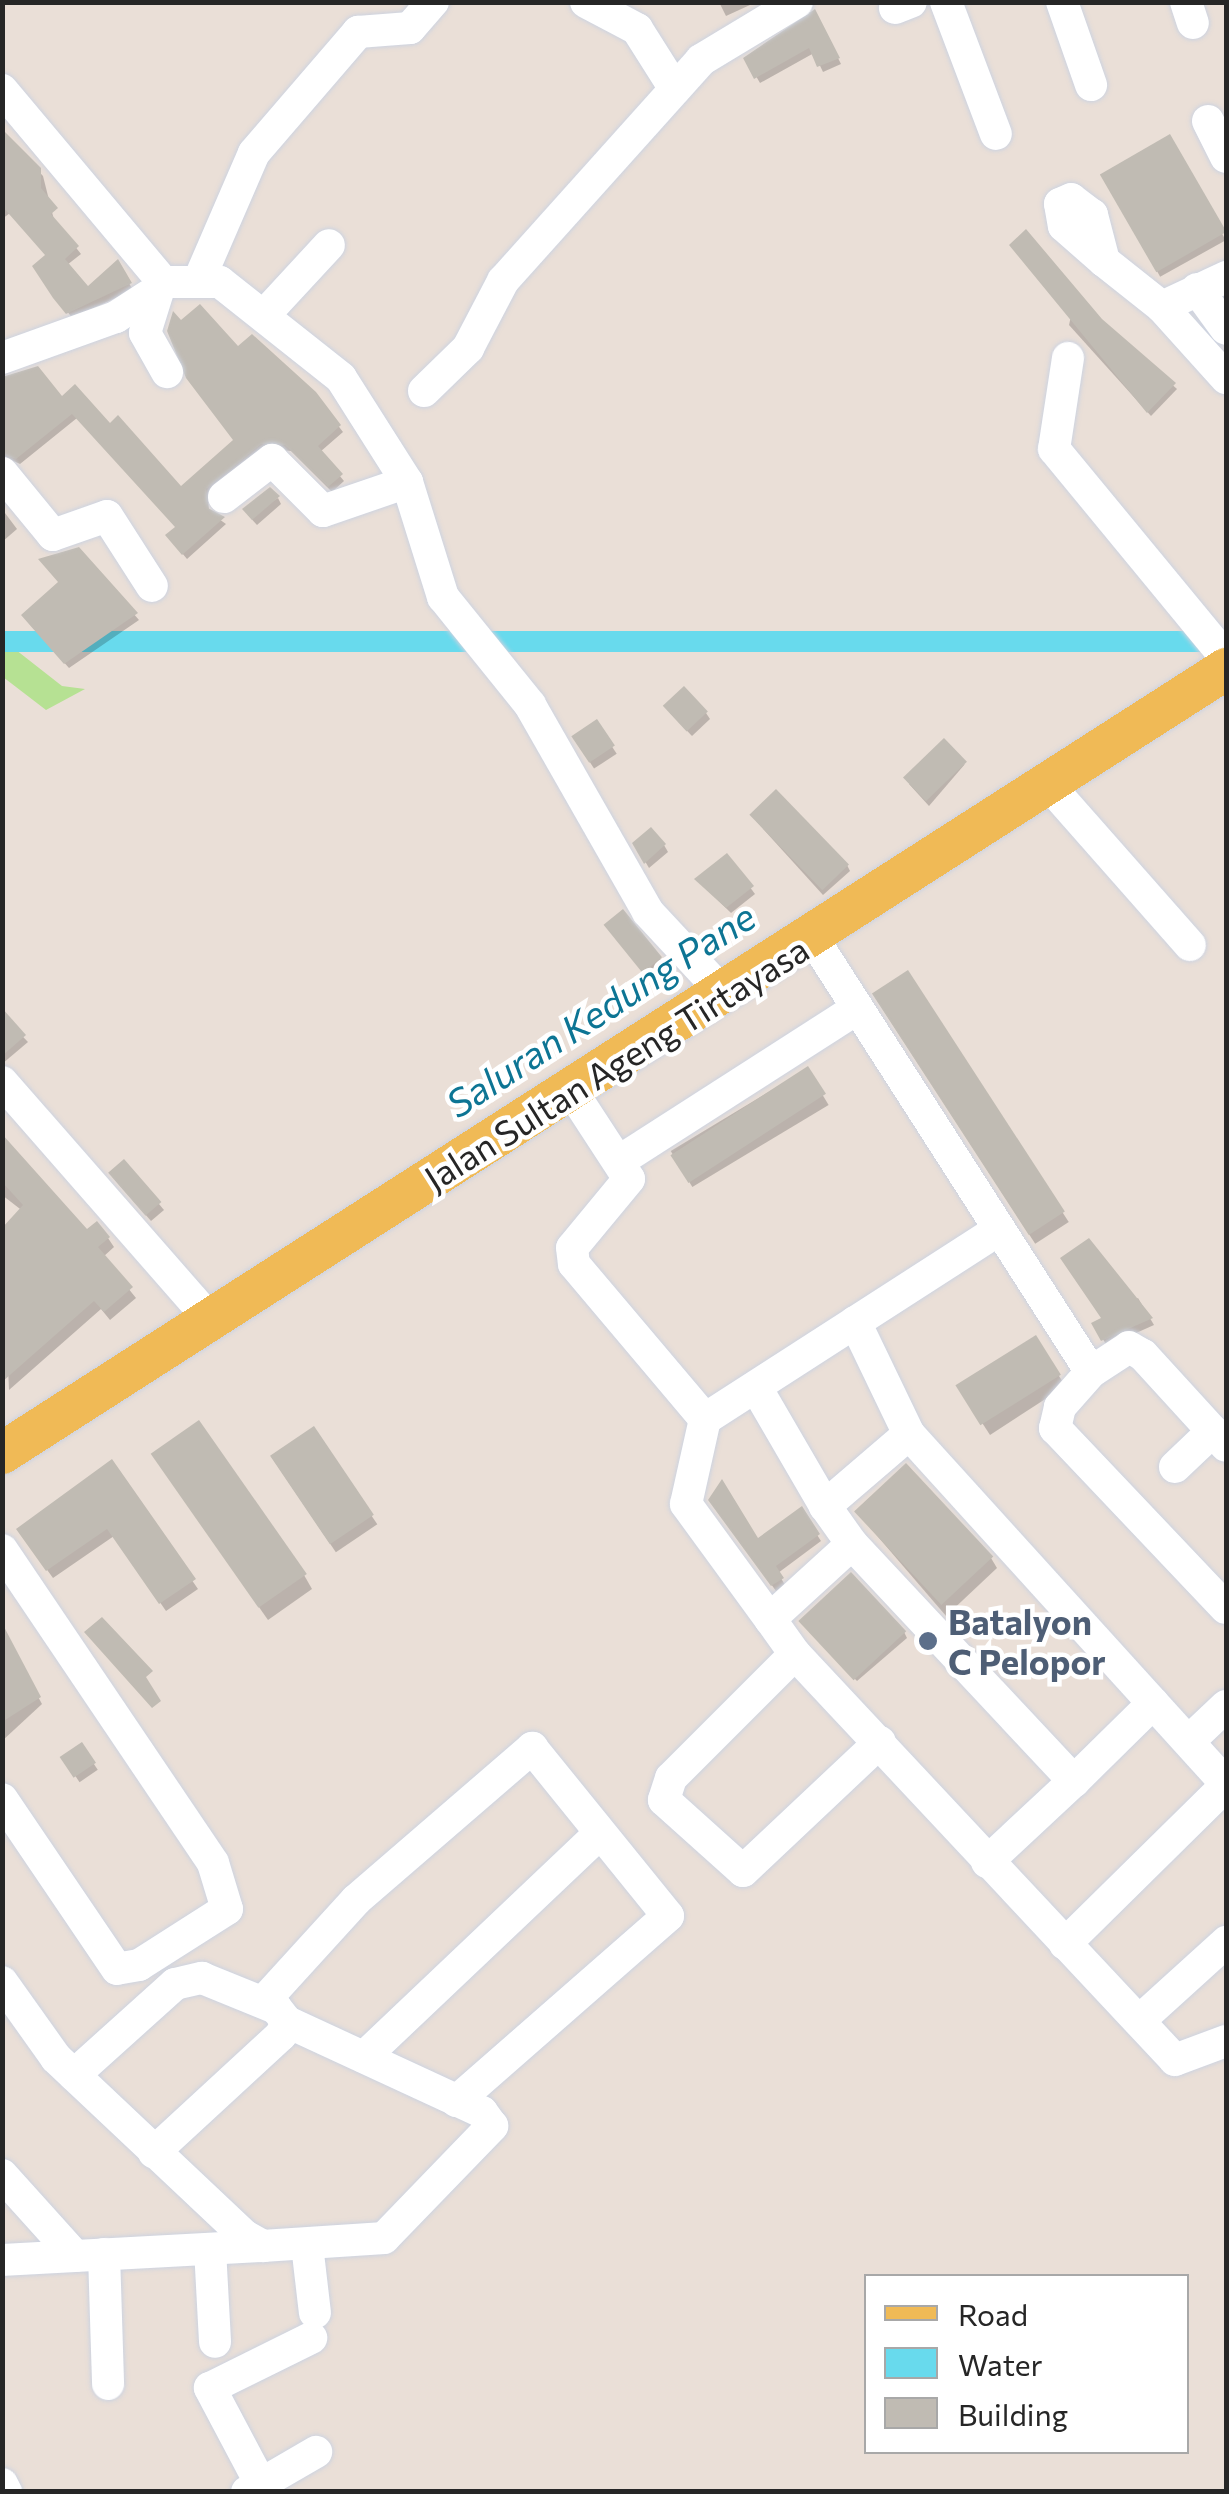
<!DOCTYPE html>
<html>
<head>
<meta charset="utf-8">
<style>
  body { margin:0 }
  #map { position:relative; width:1229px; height:2494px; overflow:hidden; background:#eadfd7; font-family:Commissioner,sans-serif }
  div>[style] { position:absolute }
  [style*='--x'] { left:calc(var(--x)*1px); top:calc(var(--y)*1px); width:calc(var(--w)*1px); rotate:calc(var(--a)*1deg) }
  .green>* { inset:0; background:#b6e193 }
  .water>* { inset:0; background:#68daed; transform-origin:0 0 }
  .shadow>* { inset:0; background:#0003; transform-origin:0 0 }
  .building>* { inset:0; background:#c0bbb3; transform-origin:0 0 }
  .roads { filter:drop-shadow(0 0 2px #cdd3e0) drop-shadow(0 0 2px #cdd3e0) }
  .minor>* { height:32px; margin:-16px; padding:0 16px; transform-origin:16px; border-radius:16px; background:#fff }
  .major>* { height:42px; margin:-21px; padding:0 21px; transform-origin:21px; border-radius:21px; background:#f0ba56 }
  .dots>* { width:28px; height:28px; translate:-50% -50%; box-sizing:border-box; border:5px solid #fff; border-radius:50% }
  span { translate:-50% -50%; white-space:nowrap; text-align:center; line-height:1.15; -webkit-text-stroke:9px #fff; paint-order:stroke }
  .street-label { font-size:35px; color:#262626 }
  .service-label { font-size:35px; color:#4e5e75; font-weight:700 }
  .left { translate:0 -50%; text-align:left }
  .water-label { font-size:38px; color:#0d7594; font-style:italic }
  .frame { position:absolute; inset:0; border:5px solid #262626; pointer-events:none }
  .legend { position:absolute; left:864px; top:2274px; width:325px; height:180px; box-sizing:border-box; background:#fff; border:2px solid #a8a8a8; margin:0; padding:12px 18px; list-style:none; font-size:30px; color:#262626 }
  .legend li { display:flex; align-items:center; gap:20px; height:50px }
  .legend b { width:50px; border:2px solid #a8a8a8 }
</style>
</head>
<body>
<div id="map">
  <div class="green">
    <i style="clip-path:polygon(2px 639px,62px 686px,85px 689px,46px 710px,3px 677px)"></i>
  </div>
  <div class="water">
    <i style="left:1226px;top:631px;width:21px;height:1451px;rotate:90deg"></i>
  </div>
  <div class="shadow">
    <i style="clip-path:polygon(719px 2px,749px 2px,750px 5px,726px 16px)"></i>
    <i style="clip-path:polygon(815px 12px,841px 64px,823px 72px,814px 53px,760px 83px,746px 59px)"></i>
    <i style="clip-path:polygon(2px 132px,43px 176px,54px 220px,81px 254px,67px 265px,88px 289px,117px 263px,133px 290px,72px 318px,39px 272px,47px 256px,10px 213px,2px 219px)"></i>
    <i style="left:1169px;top:138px;width:117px;height:75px;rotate:61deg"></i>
    <i style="clip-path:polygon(1071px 316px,1100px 321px,1177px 389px,1151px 416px,1069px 325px)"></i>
    <i style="clip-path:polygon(181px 324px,314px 394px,343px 432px,320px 452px,344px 481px,332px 492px,291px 451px,264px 449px,208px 495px,209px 512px,226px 524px,187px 559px,172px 541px,177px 528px,77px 418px,20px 464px,2px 456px,2px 379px,109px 426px,181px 490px,236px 441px)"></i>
    <i style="clip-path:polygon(278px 498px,281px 504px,257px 525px,248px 515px)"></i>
    <i style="clip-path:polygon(2px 509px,17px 529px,2px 542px)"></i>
    <i style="clip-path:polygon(78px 550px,139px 620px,69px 668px,27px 621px,60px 583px,42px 560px)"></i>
    <i style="clip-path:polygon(670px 713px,706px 713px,710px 719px,692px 736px)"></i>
    <i style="left:596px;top:722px;width:38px;height:27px;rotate:57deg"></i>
    <i style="clip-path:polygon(965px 764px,929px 806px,909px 784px)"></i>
    <i style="clip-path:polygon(756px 821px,847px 865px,850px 871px,823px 895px)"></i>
    <i style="clip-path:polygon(635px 844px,664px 845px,668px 852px,649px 868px)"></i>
    <i style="clip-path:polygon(727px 856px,755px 894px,731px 913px,697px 880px)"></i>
    <i style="clip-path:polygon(610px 931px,660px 958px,664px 964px,648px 977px)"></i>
    <i style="left:907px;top:973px;width:297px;height:40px;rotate:57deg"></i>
    <i style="clip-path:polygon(2px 1015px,28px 1042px,2px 1064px)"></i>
    <i style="left:807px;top:1069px;width:42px;height:159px;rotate:59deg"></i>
    <i style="clip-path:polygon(2px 1138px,87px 1233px,108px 1238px,114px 1247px,103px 1257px,136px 1298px,110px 1320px,101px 1309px,9px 1390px,2px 1231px,24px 1212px,2px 1195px)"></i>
    <i style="clip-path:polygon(124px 1162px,164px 1210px,151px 1221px,115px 1180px)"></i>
    <i style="clip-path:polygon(1138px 1298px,1154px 1325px,1107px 1346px,1094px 1324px)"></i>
    <i style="left:1035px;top:1339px;width:56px;height:90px;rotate:57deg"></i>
    <i style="left:313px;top:1429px;width:115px;height:50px;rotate:56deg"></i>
    <i style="clip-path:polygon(111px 1463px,198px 1589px,166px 1611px,114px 1536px,53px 1578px,24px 1538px)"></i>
    <i style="clip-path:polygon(162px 1468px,304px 1575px,312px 1589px,268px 1620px)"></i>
    <i style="clip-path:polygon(721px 1482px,758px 1542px,801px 1510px,821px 1541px,778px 1573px,785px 1585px,776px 1591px,710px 1499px)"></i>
    <i style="clip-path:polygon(855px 1510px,991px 1558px,997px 1568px,946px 1616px)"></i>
    <i style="clip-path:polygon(805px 1627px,904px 1632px,907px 1638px,857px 1681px)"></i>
    <i style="clip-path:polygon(2px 1631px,42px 1704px,2px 1741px)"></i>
    <i style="left:81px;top:1745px;width:30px;height:22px;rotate:56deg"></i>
  </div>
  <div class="building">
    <i style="clip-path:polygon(815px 9px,840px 58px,817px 67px,809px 48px,754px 79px,743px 58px)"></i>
    <i style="clip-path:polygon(2px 129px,41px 168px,41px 188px,58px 208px,51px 214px,79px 246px,65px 259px,88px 286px,118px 259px,132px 283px,66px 314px,53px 298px,32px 266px,45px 255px,2px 206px)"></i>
    <i style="left:1170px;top:134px;width:113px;height:81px;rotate:60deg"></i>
    <i style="clip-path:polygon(1026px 229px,1102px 319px,1176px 383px,1147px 413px,1009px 245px)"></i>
    <i style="clip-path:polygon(200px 304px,238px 346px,252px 334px,316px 392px,341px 425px,318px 446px,343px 474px,328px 487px,285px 445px,261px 444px,206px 489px,208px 508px,225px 517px,182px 555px,165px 535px,175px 527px,72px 414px,16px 459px,2px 454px,2px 377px,38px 366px,62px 396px,75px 384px,110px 423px,118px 415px,181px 486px,233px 440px,186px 378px,167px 331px,173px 311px,181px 320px)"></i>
    <i style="clip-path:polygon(270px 487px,280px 496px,252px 520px,242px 509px)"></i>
    <i style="clip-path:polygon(79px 547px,138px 613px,64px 664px,21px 615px,58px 582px,38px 559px)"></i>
    <i style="left:684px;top:686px;width:35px;height:29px;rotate:47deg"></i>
    <i style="left:597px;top:719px;width:32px;height:31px;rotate:56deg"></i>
    <i style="left:944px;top:738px;width:33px;height:57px;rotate:46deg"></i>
    <i style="left:776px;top:789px;width:105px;height:37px;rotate:46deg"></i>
    <i style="clip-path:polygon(651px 827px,666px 844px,644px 864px,632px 843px)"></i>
    <i style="clip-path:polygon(727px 853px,754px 886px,726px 908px,694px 879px)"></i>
    <i style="left:623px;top:909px;width:62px;height:25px;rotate:51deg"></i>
    <i style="left:908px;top:970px;width:288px;height:43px;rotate:57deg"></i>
    <i style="clip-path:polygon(2px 1008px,26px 1035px,2px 1056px)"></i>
    <i style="left:808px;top:1066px;width:33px;height:164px;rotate:57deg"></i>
    <i style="clip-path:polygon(2px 1134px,87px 1229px,97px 1221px,110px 1237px,98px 1247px,133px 1287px,104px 1312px,94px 1301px,2px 1382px,2px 1228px,23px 1205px,2px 1182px)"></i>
    <i style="left:124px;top:1159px;width:57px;height:21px;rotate:49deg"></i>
    <i style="clip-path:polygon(1089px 1238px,1153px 1318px,1101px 1341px,1091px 1323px,1101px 1318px,1060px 1258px)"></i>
    <i style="left:1036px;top:1335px;width:47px;height:95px;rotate:58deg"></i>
    <i style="left:199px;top:1420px;width:188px;height:59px;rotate:55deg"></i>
    <i style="left:314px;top:1426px;width:107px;height:53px;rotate:56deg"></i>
    <i style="clip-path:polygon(112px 1459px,196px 1579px,159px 1604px,107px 1529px,46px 1571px,16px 1529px)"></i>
    <i style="left:906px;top:1463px;width:128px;height:71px;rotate:47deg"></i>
    <i style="clip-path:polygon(722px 1479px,758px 1538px,802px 1506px,820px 1534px,776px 1566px,784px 1578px,771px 1586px,708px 1500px)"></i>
    <i style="left:851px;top:1572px;width:81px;height:72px;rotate:47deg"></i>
    <i style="clip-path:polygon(102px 1617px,153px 1671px,146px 1677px,161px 1701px,152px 1708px,84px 1632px)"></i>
    <i style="clip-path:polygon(2px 1623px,41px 1697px,2px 1722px)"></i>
    <i style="left:82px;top:1742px;width:25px;height:27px;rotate:56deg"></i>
  </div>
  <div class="roads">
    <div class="minor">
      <i style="--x:586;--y:2;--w:58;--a:27.9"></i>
      <i style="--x:637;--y:29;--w:71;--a:57.7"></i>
      <i style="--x:946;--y:2;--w:141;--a:69.3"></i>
      <i style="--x:1062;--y:2;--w:88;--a:70.7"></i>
      <i style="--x:1186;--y:2;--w:22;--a:72"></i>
      <i style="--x:895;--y:8;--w:17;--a:-21"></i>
      <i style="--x:2;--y:90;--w:251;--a:50"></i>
      <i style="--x:163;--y:282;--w:57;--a:0"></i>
      <i style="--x:220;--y:282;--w:154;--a:38.4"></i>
      <i style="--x:341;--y:378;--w:123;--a:57.6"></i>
      <i style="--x:407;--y:482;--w:121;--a:72.6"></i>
      <i style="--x:443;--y:597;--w:139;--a:51.1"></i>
      <i style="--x:530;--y:705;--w:238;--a:60.3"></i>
      <i style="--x:648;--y:912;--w:113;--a:47.1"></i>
      <i style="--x:1208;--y:121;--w:40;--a:63.4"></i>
      <i style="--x:1104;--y:261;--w:48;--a:-104.6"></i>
      <i style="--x:1092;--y:215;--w:26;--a:-143"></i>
      <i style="--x:1071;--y:199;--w:12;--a:156"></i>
      <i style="--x:1060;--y:204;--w:22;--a:80"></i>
      <i style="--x:1064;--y:226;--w:53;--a:41.2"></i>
      <i style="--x:1104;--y:261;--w:74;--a:38.4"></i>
      <i style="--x:1162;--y:307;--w:96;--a:48"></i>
      <i style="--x:199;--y:280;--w:138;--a:-66.6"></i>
      <i style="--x:254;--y:153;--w:160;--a:-49.3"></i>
      <i style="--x:358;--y:32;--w:52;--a:-4.4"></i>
      <i style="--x:410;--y:28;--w:35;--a:-49"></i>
      <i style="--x:160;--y:285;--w:50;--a:107.4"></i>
      <i style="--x:145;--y:333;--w:45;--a:60.6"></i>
      <i style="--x:1197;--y:289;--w:49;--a:54.1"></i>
      <i style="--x:1162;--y:307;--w:71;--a:-25.1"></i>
      <i style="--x:267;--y:312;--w:91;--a:-47.2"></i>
      <i style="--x:2;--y:358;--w:121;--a:-19.8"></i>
      <i style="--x:116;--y:317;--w:40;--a:-32.9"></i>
      <i style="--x:1068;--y:358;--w:92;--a:98.7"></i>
      <i style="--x:1054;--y:449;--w:271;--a:50.5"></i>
      <i style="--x:424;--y:391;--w:62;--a:-44.3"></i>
      <i style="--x:468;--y:348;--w:76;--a:-62.4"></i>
      <i style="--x:503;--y:281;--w:297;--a:-48.1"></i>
      <i style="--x:701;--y:60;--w:112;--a:-31.1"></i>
      <i style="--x:2;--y:473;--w:80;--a:50.6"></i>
      <i style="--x:53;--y:535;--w:57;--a:-19.4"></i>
      <i style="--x:107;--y:516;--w:83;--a:57.3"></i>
      <i style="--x:224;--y:497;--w:61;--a:-37.6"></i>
      <i style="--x:272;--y:460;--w:72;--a:45"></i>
      <i style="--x:323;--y:511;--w:89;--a:-19"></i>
      <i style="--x:1047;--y:783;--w:216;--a:48.6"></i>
      <i style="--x:814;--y:940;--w:513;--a:57.33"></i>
      <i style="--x:1091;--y:1372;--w:45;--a:-33.3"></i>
      <i style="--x:1129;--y:1347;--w:16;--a:30"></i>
      <i style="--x:1143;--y:1355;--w:123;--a:47.6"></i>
      <i style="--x:2;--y:1082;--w:316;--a:48.8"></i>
      <i style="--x:571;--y:1090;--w:106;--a:56.9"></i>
      <i style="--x:629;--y:1179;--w:89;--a:129.6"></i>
      <i style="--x:572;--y:1248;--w:16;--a:83"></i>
      <i style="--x:574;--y:1264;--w:203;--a:49.8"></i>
      <i style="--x:705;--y:1419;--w:349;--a:-32.8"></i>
      <i style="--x:621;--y:1160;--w:278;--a:-32.7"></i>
      <i style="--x:855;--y:1322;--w:124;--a:64.3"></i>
      <i style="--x:909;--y:1434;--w:472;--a:47.8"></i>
      <i style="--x:1091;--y:1372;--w:47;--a:131.5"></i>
      <i style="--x:1060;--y:1407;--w:22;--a:103"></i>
      <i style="--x:1055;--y:1428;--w:248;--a:46.5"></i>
      <i style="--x:757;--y:1389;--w:135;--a:59.8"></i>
      <i style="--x:705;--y:1419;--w:87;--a:102.6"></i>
      <i style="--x:686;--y:1504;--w:142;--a:53.9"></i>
      <i style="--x:909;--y:1434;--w:111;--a:139.4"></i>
      <i style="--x:825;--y:1506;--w:47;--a:54.6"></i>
      <i style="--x:852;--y:1544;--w:325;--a:46.9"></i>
      <i style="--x:1074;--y:1781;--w:111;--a:-44.6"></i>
      <i style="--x:1175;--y:1467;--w:52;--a:-43.5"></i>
      <i style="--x:852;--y:1544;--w:111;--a:137.6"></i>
      <i style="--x:770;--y:1619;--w:43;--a:54.5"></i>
      <i style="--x:795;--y:1654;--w:556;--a:46.89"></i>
      <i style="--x:1175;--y:2060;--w:54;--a:-20.4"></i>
      <i style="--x:2;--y:1550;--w:377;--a:56"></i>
      <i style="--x:213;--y:1863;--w:48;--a:73.1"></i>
      <i style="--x:227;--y:1909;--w:104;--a:147.5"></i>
      <i style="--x:139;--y:1965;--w:22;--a:170"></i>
      <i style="--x:117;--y:1969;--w:205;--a:-124.1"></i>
      <i style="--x:795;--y:1654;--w:175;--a:135"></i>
      <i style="--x:671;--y:1778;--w:23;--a:108"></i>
      <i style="--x:664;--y:1800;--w:106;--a:41.9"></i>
      <i style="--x:743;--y:1871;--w:188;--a:-43.3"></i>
      <i style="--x:1189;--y:1741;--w:51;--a:-43.4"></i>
      <i style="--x:987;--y:1862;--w:119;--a:-43"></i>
      <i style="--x:1065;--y:1944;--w:226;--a:-44.6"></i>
      <i style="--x:2;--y:1982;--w:93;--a:54.6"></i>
      <i style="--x:56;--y:2058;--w:260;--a:43.3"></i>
      <i style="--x:245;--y:2236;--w:21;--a:29"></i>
      <i style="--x:263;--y:2246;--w:121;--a:-3.8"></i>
      <i style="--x:384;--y:2238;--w:156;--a:-46"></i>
      <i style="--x:492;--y:2126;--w:17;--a:-126"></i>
      <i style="--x:482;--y:2112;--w:215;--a:-155.2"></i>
      <i style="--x:265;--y:2000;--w:135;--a:-47.7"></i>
      <i style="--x:356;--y:1900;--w:233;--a:-40.8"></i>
      <i style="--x:532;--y:1748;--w:216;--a:51"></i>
      <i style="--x:668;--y:1916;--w:281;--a:138.8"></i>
      <i style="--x:1139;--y:2021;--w:118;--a:-42.2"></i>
      <i style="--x:364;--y:2057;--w:325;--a:-43.5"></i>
      <i style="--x:74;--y:2075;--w:136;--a:-42"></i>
      <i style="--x:175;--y:1984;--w:28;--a:-13"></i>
      <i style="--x:202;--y:1978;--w:80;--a:22.1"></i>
      <i style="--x:276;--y:2008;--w:18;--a:52"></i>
      <i style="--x:287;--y:2022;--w:14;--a:115"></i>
      <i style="--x:281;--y:2035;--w:173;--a:137.3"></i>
      <i style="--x:2;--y:2175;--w:109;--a:48"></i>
      <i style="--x:307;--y:2245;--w:68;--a:83.3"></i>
      <i style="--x:210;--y:2249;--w:93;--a:86.9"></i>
      <i style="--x:104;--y:2254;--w:130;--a:88.2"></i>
      <i style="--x:2;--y:2260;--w:261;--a:-3.1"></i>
      <i style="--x:2;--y:2484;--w:9;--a:63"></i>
      <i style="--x:247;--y:2492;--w:80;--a:-30.1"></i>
      <i style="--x:265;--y:2492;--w:118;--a:-117.9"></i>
      <i style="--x:210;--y:2388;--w:113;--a:-26.3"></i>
    </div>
    <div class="major">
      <i style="--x:2;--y:1453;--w:1454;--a:-32.64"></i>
    </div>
  </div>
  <div class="dots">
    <i style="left:928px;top:1641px;background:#5c6f8a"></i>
  </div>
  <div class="street-label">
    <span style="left:616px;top:1063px;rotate:-32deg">Jalan Sultan Ageng Tirtayasa</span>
  </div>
  <div class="service-label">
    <span class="left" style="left:948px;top:1641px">Batalyon<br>C Pelopor</span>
  </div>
  <div class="water-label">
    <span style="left:600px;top:1009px;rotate:-33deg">Saluran Kedung Pane</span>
  </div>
  <div class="frame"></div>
  <ul class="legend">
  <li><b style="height:12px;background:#f0ba56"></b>Road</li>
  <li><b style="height:28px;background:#68daed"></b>Water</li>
  <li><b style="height:28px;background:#c0bbb3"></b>Building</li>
  </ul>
</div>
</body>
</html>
